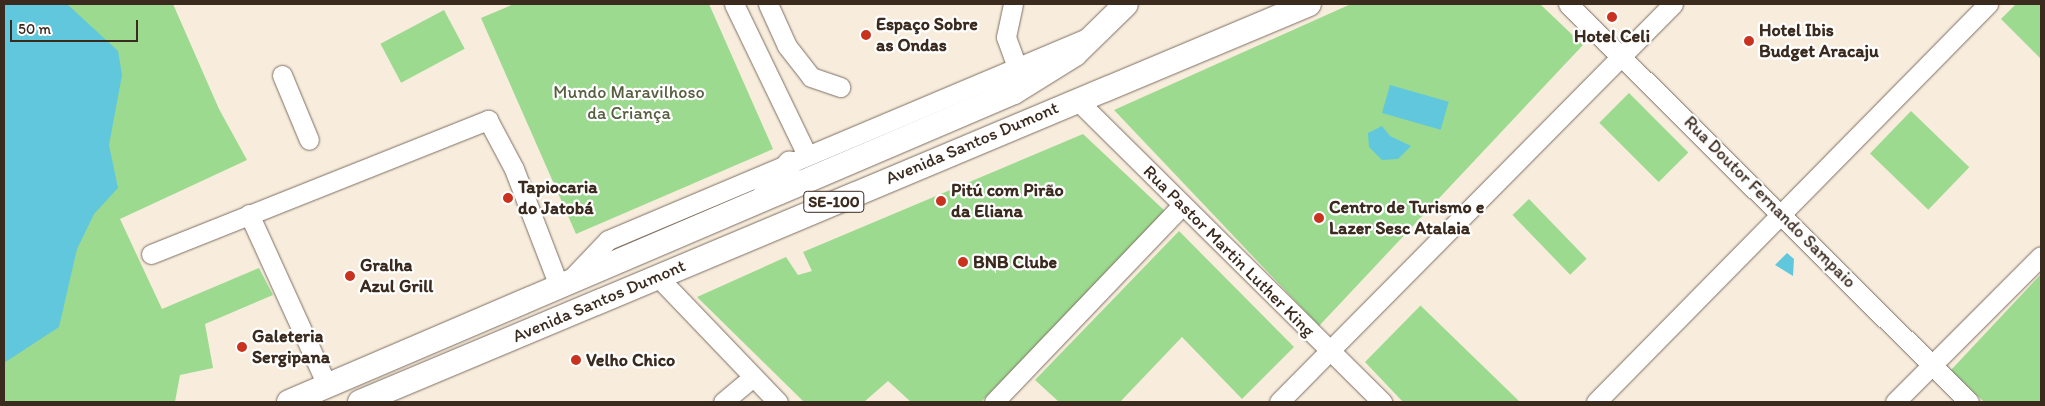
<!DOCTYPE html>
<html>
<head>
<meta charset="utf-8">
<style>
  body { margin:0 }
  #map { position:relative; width:2045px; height:406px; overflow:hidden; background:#f8eddd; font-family:Itim,sans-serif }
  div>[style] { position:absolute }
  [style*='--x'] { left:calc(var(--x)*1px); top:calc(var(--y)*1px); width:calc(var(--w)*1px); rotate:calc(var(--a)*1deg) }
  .green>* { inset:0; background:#9cda8f; transform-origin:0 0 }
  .water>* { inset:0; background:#60c7dd; transform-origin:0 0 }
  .roads { filter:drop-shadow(0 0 1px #7d6e61) drop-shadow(0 0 1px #7d6e61) }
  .minor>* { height:19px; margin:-9.5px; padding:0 9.5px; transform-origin:9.5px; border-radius:9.5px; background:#fff }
  .major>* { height:24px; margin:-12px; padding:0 12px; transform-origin:12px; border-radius:12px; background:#fff }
  .dots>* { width:14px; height:14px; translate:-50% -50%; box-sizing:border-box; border:2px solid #fff; border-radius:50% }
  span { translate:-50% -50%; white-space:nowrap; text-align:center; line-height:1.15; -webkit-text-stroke:4.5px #fff; paint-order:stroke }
  .shield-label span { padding:1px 4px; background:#fff; border:1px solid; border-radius:4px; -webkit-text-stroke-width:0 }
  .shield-label { font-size:16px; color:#3b2a1e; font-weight:700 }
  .poi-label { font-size:18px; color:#3b2a1e; font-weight:700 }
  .left { translate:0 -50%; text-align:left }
  .park-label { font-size:18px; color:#585f40 }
  .street-label { font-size:18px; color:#3b2a1e }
  .frame { position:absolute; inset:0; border:5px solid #3b2a1e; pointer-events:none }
  .scale { position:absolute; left:10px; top:20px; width:128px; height:22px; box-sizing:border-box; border:2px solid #3b2a1e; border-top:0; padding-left:6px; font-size:15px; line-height:18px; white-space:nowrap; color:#3b2a1e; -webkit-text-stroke:4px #fff; paint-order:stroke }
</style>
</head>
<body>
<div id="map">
  <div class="green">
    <i style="clip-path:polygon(4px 4px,173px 4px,219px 109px,247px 160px,120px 219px,162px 309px,259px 268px,273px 295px,205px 324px,213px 368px,180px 375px,175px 402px,4px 402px)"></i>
    <i style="clip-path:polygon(514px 4px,709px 4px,773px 149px,576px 234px,481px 18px)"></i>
    <i style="clip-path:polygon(1351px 4px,1540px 4px,1583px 45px,1319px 326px,1114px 110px)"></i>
    <i style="clip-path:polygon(2016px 4px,2041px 4px,2041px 59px,2001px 19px)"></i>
    <i style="left:444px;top:10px;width:44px;height:72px;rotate:62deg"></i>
    <i style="left:1629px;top:93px;width:84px;height:42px;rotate:45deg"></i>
    <i style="left:1911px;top:111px;width:81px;height:59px;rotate:44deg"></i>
    <i style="clip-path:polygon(1083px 134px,1166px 212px,981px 402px,911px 402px,888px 381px,864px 402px,804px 402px,697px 297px,786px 257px,798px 275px,812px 271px,803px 252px)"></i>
    <i style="left:1529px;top:199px;width:83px;height:23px;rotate:46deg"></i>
    <i style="clip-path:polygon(1179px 231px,1294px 347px,1242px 399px,1182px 337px,1120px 402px,1059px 402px,1035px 380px)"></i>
    <i style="clip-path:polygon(2041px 274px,2041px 402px,1984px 402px,1951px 370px)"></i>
    <i style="clip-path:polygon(1421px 305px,1421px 306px,1520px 402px,1403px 402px,1365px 362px)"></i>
  </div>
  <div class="water">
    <i style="clip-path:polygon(4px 4px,67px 4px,118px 51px,122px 75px,109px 145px,118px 188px,94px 214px,77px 249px,59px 327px,4px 363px)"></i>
    <i style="left:1390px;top:85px;width:61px;height:29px;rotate:16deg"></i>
    <i style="clip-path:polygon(1382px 126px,1390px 136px,1411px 146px,1398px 159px,1382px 160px,1369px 147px,1368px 133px)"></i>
    <i style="clip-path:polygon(1787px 253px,1794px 259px,1793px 276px,1775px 265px)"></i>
  </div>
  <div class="roads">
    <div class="minor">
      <i style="--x:734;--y:4;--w:168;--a:64.2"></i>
      <i style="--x:768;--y:4;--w:46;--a:65.7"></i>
      <i style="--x:787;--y:46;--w:39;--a:52"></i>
      <i style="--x:811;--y:77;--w:31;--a:19"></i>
      <i style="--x:1013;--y:4;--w:34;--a:102"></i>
      <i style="--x:1006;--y:37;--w:32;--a:70"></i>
      <i style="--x:1568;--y:4;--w:565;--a:44.78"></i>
      <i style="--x:282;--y:75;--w:70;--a:67.4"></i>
      <i style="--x:1076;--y:99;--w:431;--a:44.7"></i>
      <i style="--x:249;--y:214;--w:190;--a:65.5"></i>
      <i style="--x:151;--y:254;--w:363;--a:-21.7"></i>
      <i style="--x:488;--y:120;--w:55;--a:62"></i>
      <i style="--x:514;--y:169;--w:125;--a:69"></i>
      <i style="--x:657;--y:276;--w:175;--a:46.2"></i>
      <i style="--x:567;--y:283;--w:59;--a:-46.4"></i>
      <i style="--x:608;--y:240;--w:520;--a:-22.87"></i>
      <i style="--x:723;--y:402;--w:39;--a:-40"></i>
      <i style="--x:994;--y:402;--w:272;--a:-46.3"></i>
      <i style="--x:1279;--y:402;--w:560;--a:-45.29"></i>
      <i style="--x:1596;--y:402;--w:559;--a:-45.44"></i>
      <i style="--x:1895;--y:402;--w:206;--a:-45"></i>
    </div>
    <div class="major">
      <i style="--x:766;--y:193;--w:38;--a:-51"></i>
      <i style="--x:289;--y:402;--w:788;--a:-23.15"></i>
      <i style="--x:1014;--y:92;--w:72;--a:-31.9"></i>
      <i style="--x:1075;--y:54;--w:71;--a:-44.4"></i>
      <i style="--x:360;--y:402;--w:1029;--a:-22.75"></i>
    </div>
  </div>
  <div class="dots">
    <i style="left:1612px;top:17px;background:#c8321e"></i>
    <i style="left:866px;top:35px;background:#c8321e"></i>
    <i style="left:1749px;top:41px;background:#c8321e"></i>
    <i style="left:508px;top:198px;background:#c8321e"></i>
    <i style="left:941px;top:201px;background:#c8321e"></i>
    <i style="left:1319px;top:218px;background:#c8321e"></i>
    <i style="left:963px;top:262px;background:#c8321e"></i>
    <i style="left:350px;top:276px;background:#c8321e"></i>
    <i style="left:242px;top:347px;background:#c8321e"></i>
    <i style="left:576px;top:360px;background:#c8321e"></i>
  </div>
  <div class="shield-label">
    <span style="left:834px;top:202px">SE-100</span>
  </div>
  <div class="poi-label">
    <span class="left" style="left:876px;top:35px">Espaço Sobre<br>as Ondas</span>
    <span class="left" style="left:1759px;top:41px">Hotel Ibis<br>Budget Aracaju</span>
    <span style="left:1612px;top:36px">Hotel Celi</span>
    <span class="left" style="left:518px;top:198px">Tapiocaria<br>do Jatobá</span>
    <span class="left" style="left:951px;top:201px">Pitú com Pirão<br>da Eliana</span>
    <span class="left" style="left:1329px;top:218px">Centro de Turismo e<br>Lazer Sesc Atalaia</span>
    <span class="left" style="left:973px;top:262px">BNB Clube</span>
    <span class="left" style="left:360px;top:276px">Gralha<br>Azul Grill</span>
    <span class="left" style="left:252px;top:347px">Galeteria<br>Sergipana</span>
    <span class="left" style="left:586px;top:360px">Velho Chico</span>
  </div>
  <div class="park-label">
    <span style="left:629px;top:103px">Mundo Maravilhoso<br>da Criança</span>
  </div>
  <div class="street-label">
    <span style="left:972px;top:143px;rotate:-23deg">Avenida Santos Dumont</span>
    <span style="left:1770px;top:202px;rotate:45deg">Rua Doutor Fernando Sampaio</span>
    <span style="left:1229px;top:251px;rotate:45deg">Rua Pastor Martin Luther King</span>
    <span style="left:599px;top:301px;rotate:-23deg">Avenida Santos Dumont</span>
  </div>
  <div class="frame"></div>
  <div class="scale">50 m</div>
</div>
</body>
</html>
